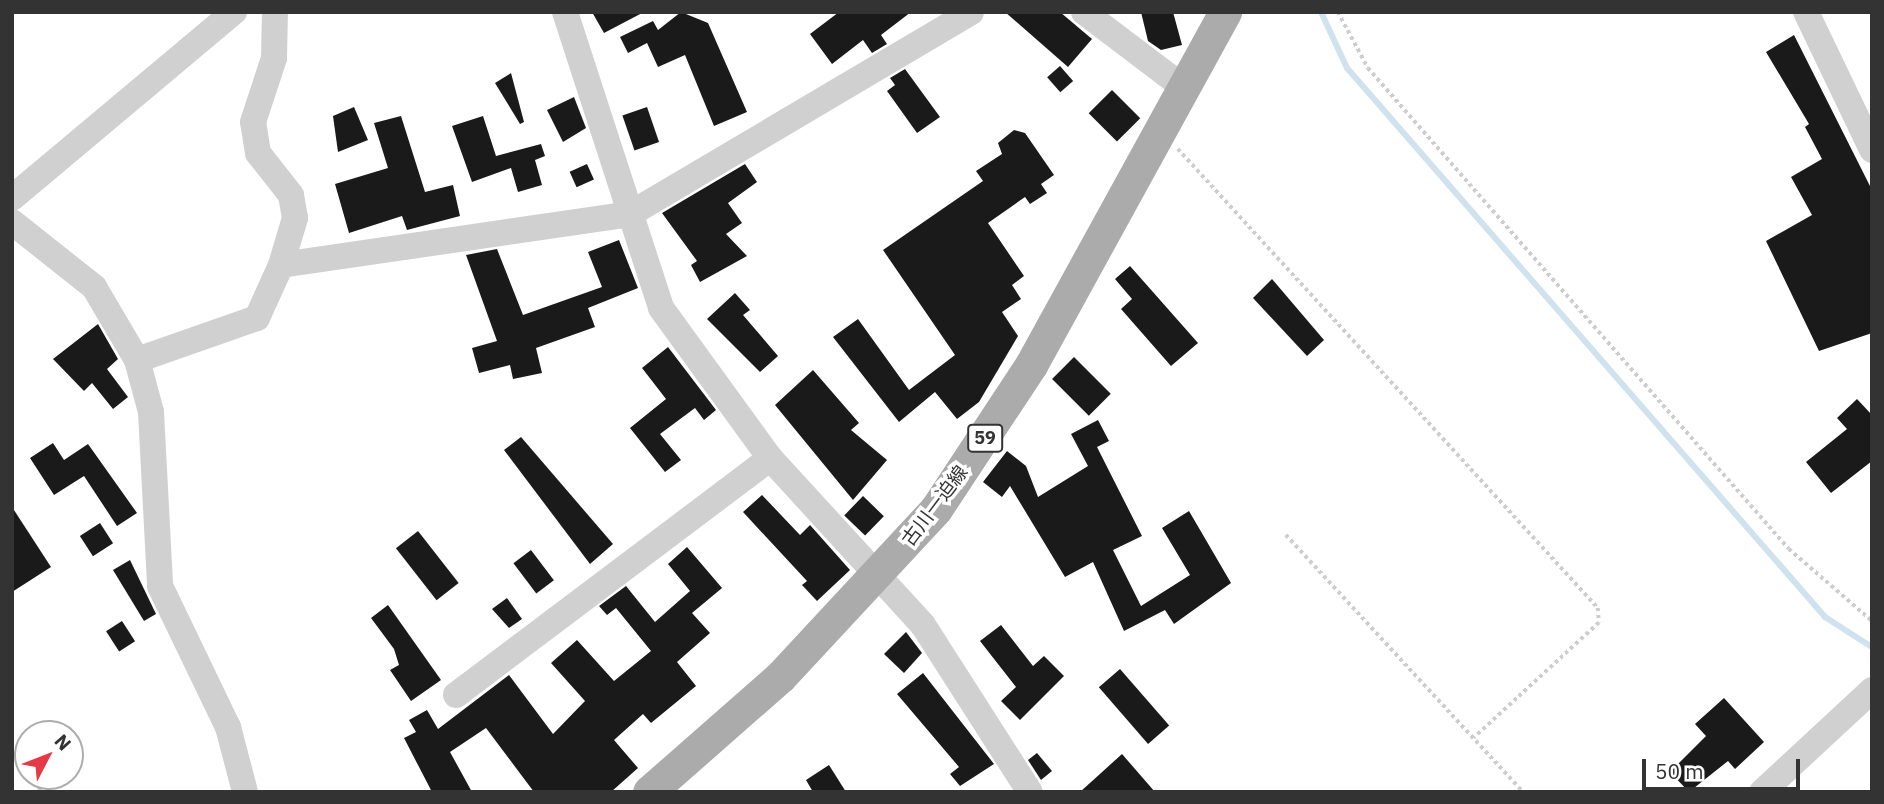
<!DOCTYPE html>
<html>
<head>
<meta charset="utf-8">
<style>
  body { margin:0 }
  #map { position:relative; width:1884px; height:804px; overflow:hidden; background:#fff; font-family:"IBM Plex Sans","Noto Sans JP",sans-serif }
  div>[style] { position:absolute }
  [style*='--x'] { left:calc(var(--x)*1px); top:calc(var(--y)*1px); width:calc(var(--w)*1px); rotate:calc(var(--a)*1deg) }
  .stream>* { height:6px; margin:-3px; padding:0 3px; transform-origin:3px; border-radius:3px; background:#cfe2ee }
  .building>* { inset:0; background:#1a1a1a; transform-origin:0 0 }
  .path>* { height:3.5px; margin-top:-1.75px; transform-origin:0; background:repeating-linear-gradient(90deg,#cdcdcd 0 3.5px,transparent 0 7px) }
  .minor>* { height:26px; margin:-13px; padding:0 13px; transform-origin:13px; border-radius:13px; background:#d0d0d0 }
  .major>* { height:33px; margin:-16.5px; padding:0 16.5px; transform-origin:16.5px; border-radius:16.5px; background:#ababab }
  span { translate:-50% -50%; white-space:nowrap; text-align:center; line-height:1.15; -webkit-text-stroke:7px #fff; paint-order:stroke }
  .shield-label span { padding:2px 5px; background:#fff; border:2px solid; border-radius:5px; -webkit-text-stroke-width:0 }
  .shield-label { font-size:18px; color:#333; font-weight:700 }
  .street-label { font-size:19px; color:#333 }
  .frame { position:absolute; inset:0; border:14px solid #333; pointer-events:none }
  .north { position:absolute; left:14px; top:720px; width:70px; height:70px; box-sizing:border-box; background:#fff; border:2px solid #adadad; border-radius:50%; rotate:48deg; font-size:19px; font-weight:700; line-height:28px; text-align:center; color:#333 }
  .north::after { content:''; display:block; margin:auto; width:24px; height:32px; background:#e63946; clip-path:polygon(50% 0,100% 100%,50% 72%,0 100%) }
  .scale { position:absolute; left:1642px; top:759px; width:158px; height:32px; box-sizing:border-box; border:4px solid #333; border-top:0; padding-left:9px; font-size:21px; line-height:24px; white-space:nowrap; color:#333; -webkit-text-stroke:5px #fff; paint-order:stroke }
</style>
</head>
<body>
<div id="map">
  <div class="stream">
    <i style="--x:1321;--y:12;--w:62;--a:65.1"></i>
    <i style="--x:1347;--y:68;--w:728;--a:48.95"></i>
    <i style="--x:1825;--y:617;--w:56;--a:32.6"></i>
  </div>
  <div class="building">
    <i style="clip-path:polygon(592px 12px,644px 12px,604px 33px)"></i>
    <i style="clip-path:polygon(681px 12px,708px 23px,747px 112px,714px 126px,685px 55px,658px 67px,647px 43px,628px 53px,620px 37px,653px 21px,658px 30px)"></i>
    <i style="clip-path:polygon(839px 12px,911px 12px,881px 35px,887px 44px,872px 53px,863px 40px,832px 64px,810px 34px)"></i>
    <i style="clip-path:polygon(1005px 12px,1060px 12px,1092px 39px,1068px 67px)"></i>
    <i style="clip-path:polygon(1141px 12px,1173px 12px,1182px 45px,1161px 50px,1148px 41px)"></i>
    <i style="clip-path:polygon(1794px 35px,1872px 190px,1872px 333px,1819px 351px,1766px 241px,1812px 215px,1791px 177px,1822px 159px,1805px 127px,1809px 124px,1766px 52px)"></i>
    <i style="left:1060px;top:66px;width:20px;height:17px;rotate:49deg"></i>
    <i style="clip-path:polygon(905px 69px,940px 117px,917px 133px,887px 91px,895px 85px,890px 78px)"></i>
    <i style="clip-path:polygon(511px 73px,524px 122px,520px 124px,495px 83px)"></i>
    <i style="left:1112px;top:90px;width:40px;height:33px;rotate:45deg"></i>
    <i style="clip-path:polygon(574px 97px,586px 128px,563px 142px,547px 110px)"></i>
    <i style="clip-path:polygon(354px 107px,368px 140px,338px 152px,333px 116px)"></i>
    <i style="left:647px;top:107px;width:37px;height:26px;rotate:71deg"></i>
    <i style="clip-path:polygon(401px 116px,425px 192px,453px 185px,460px 216px,407px 230px,402px 216px,349px 233px,335px 184px,388px 168px,374px 123px)"></i>
    <i style="clip-path:polygon(483px 116px,496px 156px,541px 144px,545px 156px,535px 160px,542px 185px,518px 192px,511px 168px,472px 182px,452px 126px)"></i>
    <i style="clip-path:polygon(1014px 130px,1025px 133px,1054px 175px,1041px 184px,1047px 193px,1030px 204px,1025px 197px,988px 223px,1024px 276px,1012px 285px,1021px 299px,1002px 312px,1018px 336px,979px 402px,957px 419px,935px 392px,899px 422px,833px 337px,858px 319px,909px 390px,955px 355px,883px 250px,983px 181px,976px 171px,1002px 154px,998px 143px)"></i>
    <i style="left:587px;top:164px;width:17px;height:19px;rotate:66deg"></i>
    <i style="clip-path:polygon(745px 164px,757px 182px,728px 203px,742px 223px,726px 234px,747px 256px,700px 282px,691px 265px,697px 261px,662px 213px)"></i>
    <i style="clip-path:polygon(619px 240px,638px 288px,588px 308px,595px 327px,536px 348px,542px 373px,513px 379px,510px 365px,479px 373px,472px 348px,497px 341px,466px 255px,497px 249px,523px 315px,602px 287px,588px 252px)"></i>
    <i style="clip-path:polygon(1130px 266px,1198px 343px,1171px 366px,1121px 309px,1132px 299px,1115px 279px)"></i>
    <i style="clip-path:polygon(1272px 279px,1324px 340px,1307px 356px,1253px 298px)"></i>
    <i style="clip-path:polygon(735px 293px,750px 310px,743px 315px,778px 356px,760px 372px,707px 319px)"></i>
    <i style="clip-path:polygon(98px 324px,118px 359px,107px 369px,128px 397px,113px 409px,92px 383px,84px 391px,53px 359px)"></i>
    <i style="clip-path:polygon(668px 347px,716px 410px,704px 420px,695px 408px,660px 434px,681px 460px,665px 472px,630px 428px,666px 399px,642px 368px)"></i>
    <i style="left:1074px;top:357px;width:52px;height:31px;rotate:45deg"></i>
    <i style="clip-path:polygon(813px 370px,859px 423px,851px 430px,887px 460px,853px 500px,775px 405px)"></i>
    <i style="clip-path:polygon(1857px 399px,1872px 415px,1872px 461px,1831px 493px,1806px 462px,1847px 429px,1837px 418px)"></i>
    <i style="clip-path:polygon(1098px 420px,1109px 441px,1097px 447px,1142px 536px,1113px 550px,1141px 606px,1190px 575px,1162px 528px,1189px 511px,1231px 583px,1174px 624px,1165px 610px,1124px 631px,1093px 562px,1065px 577px,1010px 486px,1002px 497px,983px 482px,1007px 451px,1026px 466px,1038px 497px,1088px 466px,1071px 434px)"></i>
    <i style="clip-path:polygon(521px 437px,613px 544px,590px 564px,504px 450px)"></i>
    <i style="clip-path:polygon(53px 443px,64px 460px,88px 444px,137px 513px,117px 526px,84px 476px,54px 495px,30px 458px)"></i>
    <i style="clip-path:polygon(762px 495px,800px 535px,810px 525px,850px 570px,817px 601px,802px 585px,807px 581px,743px 512px)"></i>
    <i style="left:863px;top:496px;width:29px;height:27px;rotate:44deg"></i>
    <i style="clip-path:polygon(12px 507px,51px 567px,12px 592px)"></i>
    <i style="left:100px;top:523px;width:24px;height:24px;rotate:57deg"></i>
    <i style="left:418px;top:531px;width:66px;height:28px;rotate:52deg"></i>
    <i style="clip-path:polygon(687px 547px,722px 588px,692px 613px,710px 633px,677px 662px,696px 686px,651px 723px,643px 714px,614px 740px,638px 768px,611px 792px,534px 792px,486px 728px,450px 752px,472px 792px,432px 792px,404px 738px,416px 732px,409px 720px,427px 710px,438px 729px,509px 675px,553px 734px,585px 701px,551px 663px,577px 640px,614px 681px,651px 651px,616px 608px,607px 615px,599px 606px,626px 586px,655px 622px,690px 591px,668px 564px)"></i>
    <i style="left:531px;top:550px;width:38px;height:22px;rotate:53deg"></i>
    <i style="clip-path:polygon(130px 560px,156px 614px,144px 621px,113px 570px)"></i>
    <i style="clip-path:polygon(507px 598px,522px 619px,509px 628px,492px 609px)"></i>
    <i style="clip-path:polygon(388px 605px,441px 680px,411px 701px,390px 670px,399px 665px,394px 649px,371px 618px)"></i>
    <i style="left:122px;top:621px;width:24px;height:19px;rotate:57deg"></i>
    <i style="clip-path:polygon(1001px 625px,1033px 666px,1044px 656px,1064px 676px,1020px 720px,1001px 701px,1016px 687px,980px 641px)"></i>
    <i style="clip-path:polygon(906px 632px,922px 653px,904px 673px,884px 654px)"></i>
    <i style="left:1120px;top:669px;width:75px;height:28px;rotate:49deg"></i>
    <i style="clip-path:polygon(923px 673px,994px 764px,960px 786px,950px 774px,959px 767px,897px 694px)"></i>
    <i style="clip-path:polygon(1724px 698px,1764px 742px,1735px 769px,1728px 761px,1689px 792px,1670px 772px,1706px 736px,1695px 724px)"></i>
    <i style="clip-path:polygon(1037px 753px,1052px 771px,1041px 780px,1028px 760px)"></i>
    <i style="clip-path:polygon(1122px 754px,1155px 792px,1080px 792px)"></i>
    <i style="clip-path:polygon(829px 765px,846px 792px,813px 792px,806px 780px)"></i>
  </div>
  <div class="path">
    <i style="--x:1338;--y:12;--w:64;--a:61.8"></i>
    <i style="--x:1368;--y:68;--w:639;--a:48.81"></i>
    <i style="--x:1789;--y:549;--w:110;--a:40.9"></i>
    <i style="--x:1178;--y:149;--w:622;--a:47.54"></i>
    <i style="--x:1598;--y:608;--w:15;--a:86"></i>
    <i style="--x:1599;--y:623;--w:170;--a:137.4"></i>
    <i style="--x:1286;--y:535;--w:350;--a:47.3"></i>
    <i style="--x:12;--y:751;--w:26;--a:53"></i>
    <i style="--x:31;--y:776;--w:19;--a:55"></i>
  </div>
  <div class="minor">
    <i style="--x:565;--y:12;--w:311;--a:72"></i>
    <i style="--x:661;--y:308;--w:185;--a:54"></i>
    <i style="--x:770;--y:458;--w:226;--a:47.5"></i>
    <i style="--x:923;--y:625;--w:198;--a:57.4"></i>
    <i style="--x:1084;--y:12;--w:124;--a:37.1"></i>
    <i style="--x:1806;--y:12;--w:153;--a:64.4"></i>
    <i style="--x:12;--y:198;--w:290;--a:-40"></i>
    <i style="--x:12;--y:222;--w:105;--a:38.4"></i>
    <i style="--x:94;--y:287;--w:85;--a:59.5"></i>
    <i style="--x:137;--y:360;--w:54;--a:74.9"></i>
    <i style="--x:151;--y:412;--w:174;--a:87"></i>
    <i style="--x:160;--y:586;--w:157;--a:64.3"></i>
    <i style="--x:228;--y:727;--w:67;--a:75.3"></i>
    <i style="--x:281;--y:265;--w:353;--a:-8.3"></i>
    <i style="--x:630;--y:214;--w:396;--a:-30.6"></i>
    <i style="--x:137;--y:360;--w:127;--a:-19.3"></i>
    <i style="--x:257;--y:318;--w:58;--a:-65.6"></i>
    <i style="--x:281;--y:265;--w:49;--a:-73.4"></i>
    <i style="--x:295;--y:218;--w:23;--a:-100"></i>
    <i style="--x:291;--y:195;--w:53;--a:-128.2"></i>
    <i style="--x:258;--y:153;--w:31;--a:-99"></i>
    <i style="--x:253;--y:122;--w:67;--a:-71.8"></i>
    <i style="--x:274;--y:58;--w:46;--a:-88.8"></i>
    <i style="--x:456;--y:695;--w:393;--a:-37"></i>
    <i style="--x:1762;--y:792;--w:150;--a:-42.8"></i>
  </div>
  <div class="major">
    <i style="--x:649;--y:792;--w:174;--a:-41.3"></i>
    <i style="--x:780;--y:677;--w:229;--a:-47.1"></i>
    <i style="--x:936;--y:509;--w:173;--a:-56.6"></i>
    <i style="--x:1031;--y:365;--w:403;--a:-61.2"></i>
  </div>
  <div class="shield-label">
    <span style="left:985px;top:438px">59</span>
  </div>
  <div class="street-label">
    <span style="left:935px;top:506px;rotate:-53deg">古川一迫線</span>
  </div>
  <div class="frame"></div>
  <div class="north">N</div>
  <div class="scale">50 m</div>
</div>
</body>
</html>
